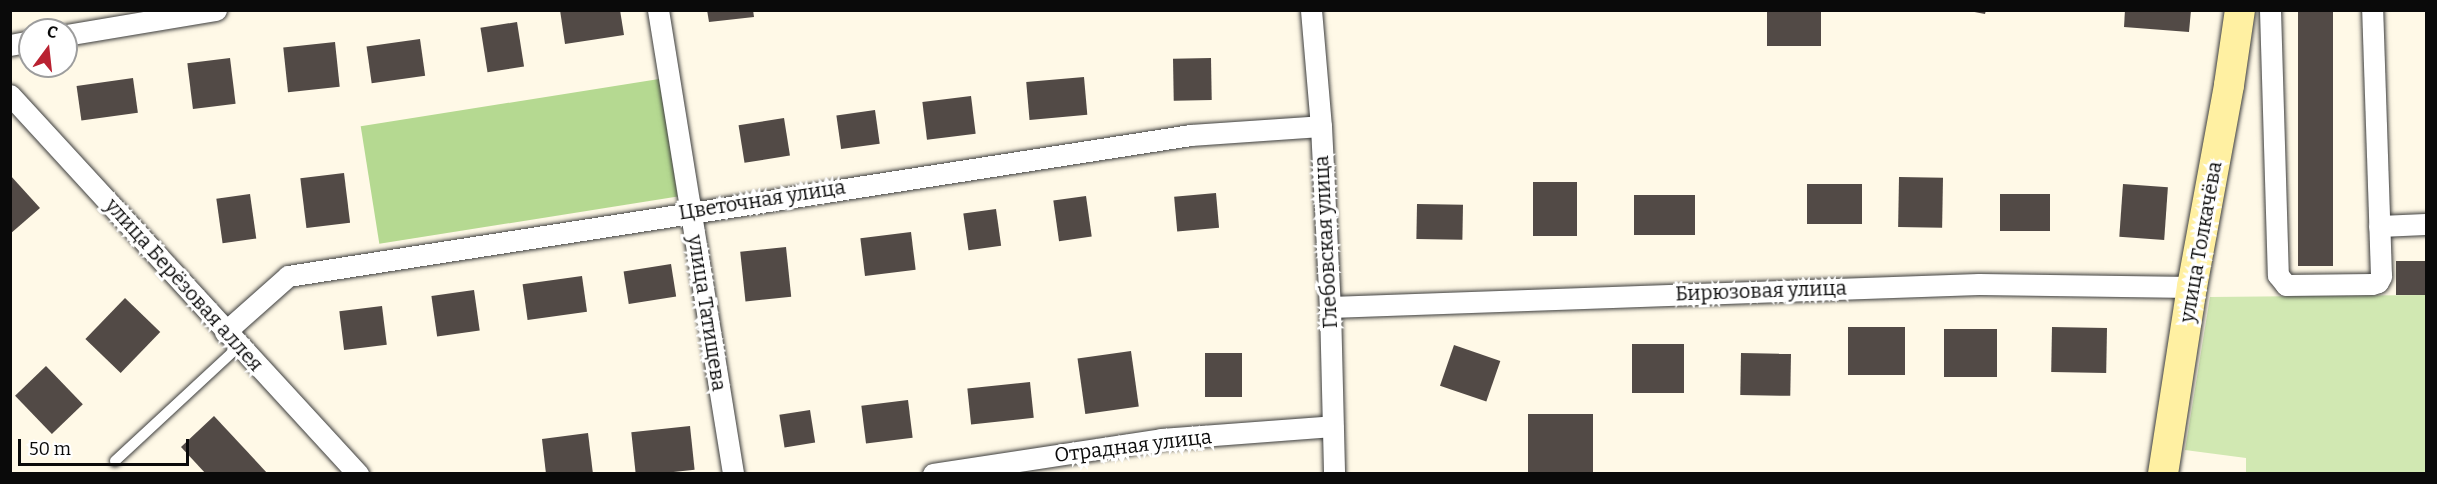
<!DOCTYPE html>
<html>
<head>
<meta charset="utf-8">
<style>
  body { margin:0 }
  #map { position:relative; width:2437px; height:484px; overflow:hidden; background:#fff9e7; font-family:Bitter,serif }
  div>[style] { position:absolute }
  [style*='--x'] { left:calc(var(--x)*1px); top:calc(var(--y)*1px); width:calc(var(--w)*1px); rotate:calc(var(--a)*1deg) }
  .green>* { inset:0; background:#d1e8b2 }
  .forest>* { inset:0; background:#b5d991; transform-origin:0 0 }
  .building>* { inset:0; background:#524a46; transform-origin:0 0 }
  .roads { filter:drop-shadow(0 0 2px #3d3d3d) drop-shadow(0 0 2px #3d3d3d) }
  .lane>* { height:10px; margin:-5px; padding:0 5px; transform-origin:5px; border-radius:5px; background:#fff }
  .street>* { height:21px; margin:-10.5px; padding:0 10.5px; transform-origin:10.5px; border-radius:10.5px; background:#fff }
  .secondary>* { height:30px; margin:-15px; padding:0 15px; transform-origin:15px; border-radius:15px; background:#fff0a2 }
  span { translate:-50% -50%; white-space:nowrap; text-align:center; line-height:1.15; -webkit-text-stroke:6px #fff; paint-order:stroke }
  .street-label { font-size:20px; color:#0a0a0a }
  .frame { position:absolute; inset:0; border:12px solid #0a0a0a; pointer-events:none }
  .north { position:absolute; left:18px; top:18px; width:60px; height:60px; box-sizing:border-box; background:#fff; border:2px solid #9d9d9d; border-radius:50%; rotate:15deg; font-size:16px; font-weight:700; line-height:24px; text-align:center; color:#0a0a0a }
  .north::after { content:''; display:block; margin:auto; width:21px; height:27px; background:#b92231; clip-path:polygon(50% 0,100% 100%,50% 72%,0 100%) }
  .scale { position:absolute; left:18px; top:439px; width:171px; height:27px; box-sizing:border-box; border:3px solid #0a0a0a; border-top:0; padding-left:8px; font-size:18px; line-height:21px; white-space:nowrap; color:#0a0a0a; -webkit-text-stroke:4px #fff; paint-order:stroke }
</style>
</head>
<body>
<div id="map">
  <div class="green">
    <i style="clip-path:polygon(2426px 295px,2426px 473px,2246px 473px,2246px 458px,2185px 450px,2210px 297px)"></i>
  </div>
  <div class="forest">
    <i style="left:659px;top:79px;width:119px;height:302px;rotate:81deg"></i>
  </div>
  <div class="building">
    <i style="clip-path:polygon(560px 10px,620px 10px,624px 35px,565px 44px)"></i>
    <i style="clip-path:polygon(707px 10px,753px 10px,754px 17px,709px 22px)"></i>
    <i style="left:1767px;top:10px;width:54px;height:36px"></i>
    <i style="clip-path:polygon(1964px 10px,1986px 10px,1985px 14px)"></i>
    <i style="clip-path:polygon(2125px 10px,2191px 10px,2189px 32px,2124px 27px)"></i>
    <i style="left:2298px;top:10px;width:35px;height:256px"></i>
    <i style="left:517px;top:22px;width:45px;height:37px;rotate:81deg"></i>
    <i style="left:420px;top:39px;width:37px;height:54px;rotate:82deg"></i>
    <i style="left:335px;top:42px;width:45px;height:52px;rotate:84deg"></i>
    <i style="left:230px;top:58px;width:46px;height:43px;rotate:83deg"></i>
    <i style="left:1211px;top:58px;width:42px;height:38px;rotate:89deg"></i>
    <i style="left:1084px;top:77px;width:38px;height:58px;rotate:85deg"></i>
    <i style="left:133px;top:78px;width:35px;height:57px;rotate:82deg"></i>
    <i style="left:971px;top:96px;width:38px;height:49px;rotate:83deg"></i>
    <i style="left:875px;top:110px;width:34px;height:39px;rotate:82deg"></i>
    <i style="left:784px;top:118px;width:38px;height:46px;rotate:81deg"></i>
    <i style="left:344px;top:173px;width:50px;height:44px;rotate:83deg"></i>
    <i style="clip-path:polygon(10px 175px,40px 208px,10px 234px)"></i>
    <i style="left:1899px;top:177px;width:44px;height:50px;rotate:1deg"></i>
    <i style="left:1533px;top:182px;width:44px;height:54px"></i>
    <i style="left:1807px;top:184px;width:55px;height:40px"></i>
    <i style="left:2123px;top:184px;width:45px;height:53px;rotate:4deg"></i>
    <i style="left:1216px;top:193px;width:35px;height:42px;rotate:85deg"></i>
    <i style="left:250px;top:194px;width:45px;height:34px;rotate:82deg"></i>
    <i style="left:2000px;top:194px;width:50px;height:37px"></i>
    <i style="left:1634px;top:195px;width:61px;height:40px"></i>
    <i style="left:1086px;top:196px;width:41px;height:33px;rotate:82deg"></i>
    <i style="left:1417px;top:204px;width:46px;height:35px;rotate:1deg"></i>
    <i style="left:996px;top:209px;width:37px;height:33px;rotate:82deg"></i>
    <i style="left:911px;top:232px;width:38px;height:51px;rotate:83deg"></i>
    <i style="left:786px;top:247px;width:50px;height:46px;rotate:84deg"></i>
    <i style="left:2426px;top:261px;width:34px;height:30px;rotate:90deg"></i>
    <i style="left:671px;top:264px;width:33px;height:48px;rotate:81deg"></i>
    <i style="left:582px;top:276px;width:36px;height:60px;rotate:82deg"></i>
    <i style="left:474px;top:290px;width:41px;height:43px;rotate:82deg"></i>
    <i style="left:125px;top:298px;width:49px;height:57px;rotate:44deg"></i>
    <i style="left:382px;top:306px;width:39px;height:43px;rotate:83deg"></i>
    <i style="left:1848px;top:327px;width:57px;height:48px"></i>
    <i style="left:2052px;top:327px;width:55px;height:45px;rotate:1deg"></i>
    <i style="left:1944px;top:329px;width:53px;height:48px"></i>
    <i style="left:1632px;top:344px;width:52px;height:49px"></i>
    <i style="left:1454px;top:345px;width:49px;height:43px;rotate:19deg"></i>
    <i style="left:1131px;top:351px;width:56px;height:54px;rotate:82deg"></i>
    <i style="left:1205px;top:353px;width:37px;height:44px"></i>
    <i style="left:1741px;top:353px;width:50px;height:42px;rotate:1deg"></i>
    <i style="left:46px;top:366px;width:53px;height:43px;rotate:46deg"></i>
    <i style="left:1030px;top:382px;width:36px;height:63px;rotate:84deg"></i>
    <i style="left:908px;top:400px;width:38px;height:47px;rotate:83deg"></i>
    <i style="left:810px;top:410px;width:33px;height:31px;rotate:81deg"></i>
    <i style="left:1528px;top:414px;width:65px;height:60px"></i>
    <i style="clip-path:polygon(214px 416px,268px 474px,206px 474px,181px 447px)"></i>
    <i style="left:690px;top:426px;width:44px;height:59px;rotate:84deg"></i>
    <i style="clip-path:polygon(588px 433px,593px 474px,546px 474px,542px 439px)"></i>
  </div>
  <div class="roads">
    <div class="lane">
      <i style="--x:115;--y:461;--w:169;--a:-42.8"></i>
    </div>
    <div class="street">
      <i style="--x:658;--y:10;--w:470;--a:80.8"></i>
      <i style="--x:1311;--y:10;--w:116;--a:85.1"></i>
      <i style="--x:1321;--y:126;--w:181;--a:87.2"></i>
      <i style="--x:1330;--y:307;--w:167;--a:88.6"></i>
      <i style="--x:2270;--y:10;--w:265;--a:88.3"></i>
      <i style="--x:2278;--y:275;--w:13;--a:51"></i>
      <i style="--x:2286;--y:285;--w:86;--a:-0.7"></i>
      <i style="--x:2372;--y:284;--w:6;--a:-18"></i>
      <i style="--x:2378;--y:282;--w:7;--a:-63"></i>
      <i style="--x:2381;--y:276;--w:266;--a:-91.9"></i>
      <i style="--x:66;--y:35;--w:152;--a:-9.5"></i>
      <i style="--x:10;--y:45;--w:20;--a:-11"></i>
      <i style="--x:10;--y:95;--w:515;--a:47.44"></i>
      <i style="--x:2379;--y:226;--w:47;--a:-2.4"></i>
      <i style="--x:1330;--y:307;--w:649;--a:-2.03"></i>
      <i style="--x:1979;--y:284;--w:213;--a:0.8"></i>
      <i style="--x:225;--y:332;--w:84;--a:-41.6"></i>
      <i style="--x:288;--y:276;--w:913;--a:-8.88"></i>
      <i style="--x:1190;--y:135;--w:131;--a:-3.9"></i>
      <i style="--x:933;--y:474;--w:231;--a:-8.7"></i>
      <i style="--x:1161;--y:439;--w:172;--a:-4.3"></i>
    </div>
    <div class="secondary">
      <i style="--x:2163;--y:474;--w:189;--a:-81.2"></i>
      <i style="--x:2192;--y:287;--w:205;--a:-79.6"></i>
      <i style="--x:2229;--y:85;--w:76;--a:-81.7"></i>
    </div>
  </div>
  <div class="street-label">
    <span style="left:762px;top:200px;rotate:-9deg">Цветочная улица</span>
    <span style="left:1326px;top:242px;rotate:-93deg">Глебовская улица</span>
    <span style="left:2201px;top:242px;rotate:-80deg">улица Толкачёва</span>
    <span style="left:184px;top:285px;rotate:48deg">улица Берёзовая аллея</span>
    <span style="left:1761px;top:291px;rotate:-2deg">Бирюзовая улица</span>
    <span style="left:707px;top:313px;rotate:81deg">улица Татищева</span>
    <span style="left:1133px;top:446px;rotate:-7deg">Отрадная улица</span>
  </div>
  <div class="frame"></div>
  <div class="north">С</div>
  <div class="scale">50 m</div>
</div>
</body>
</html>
